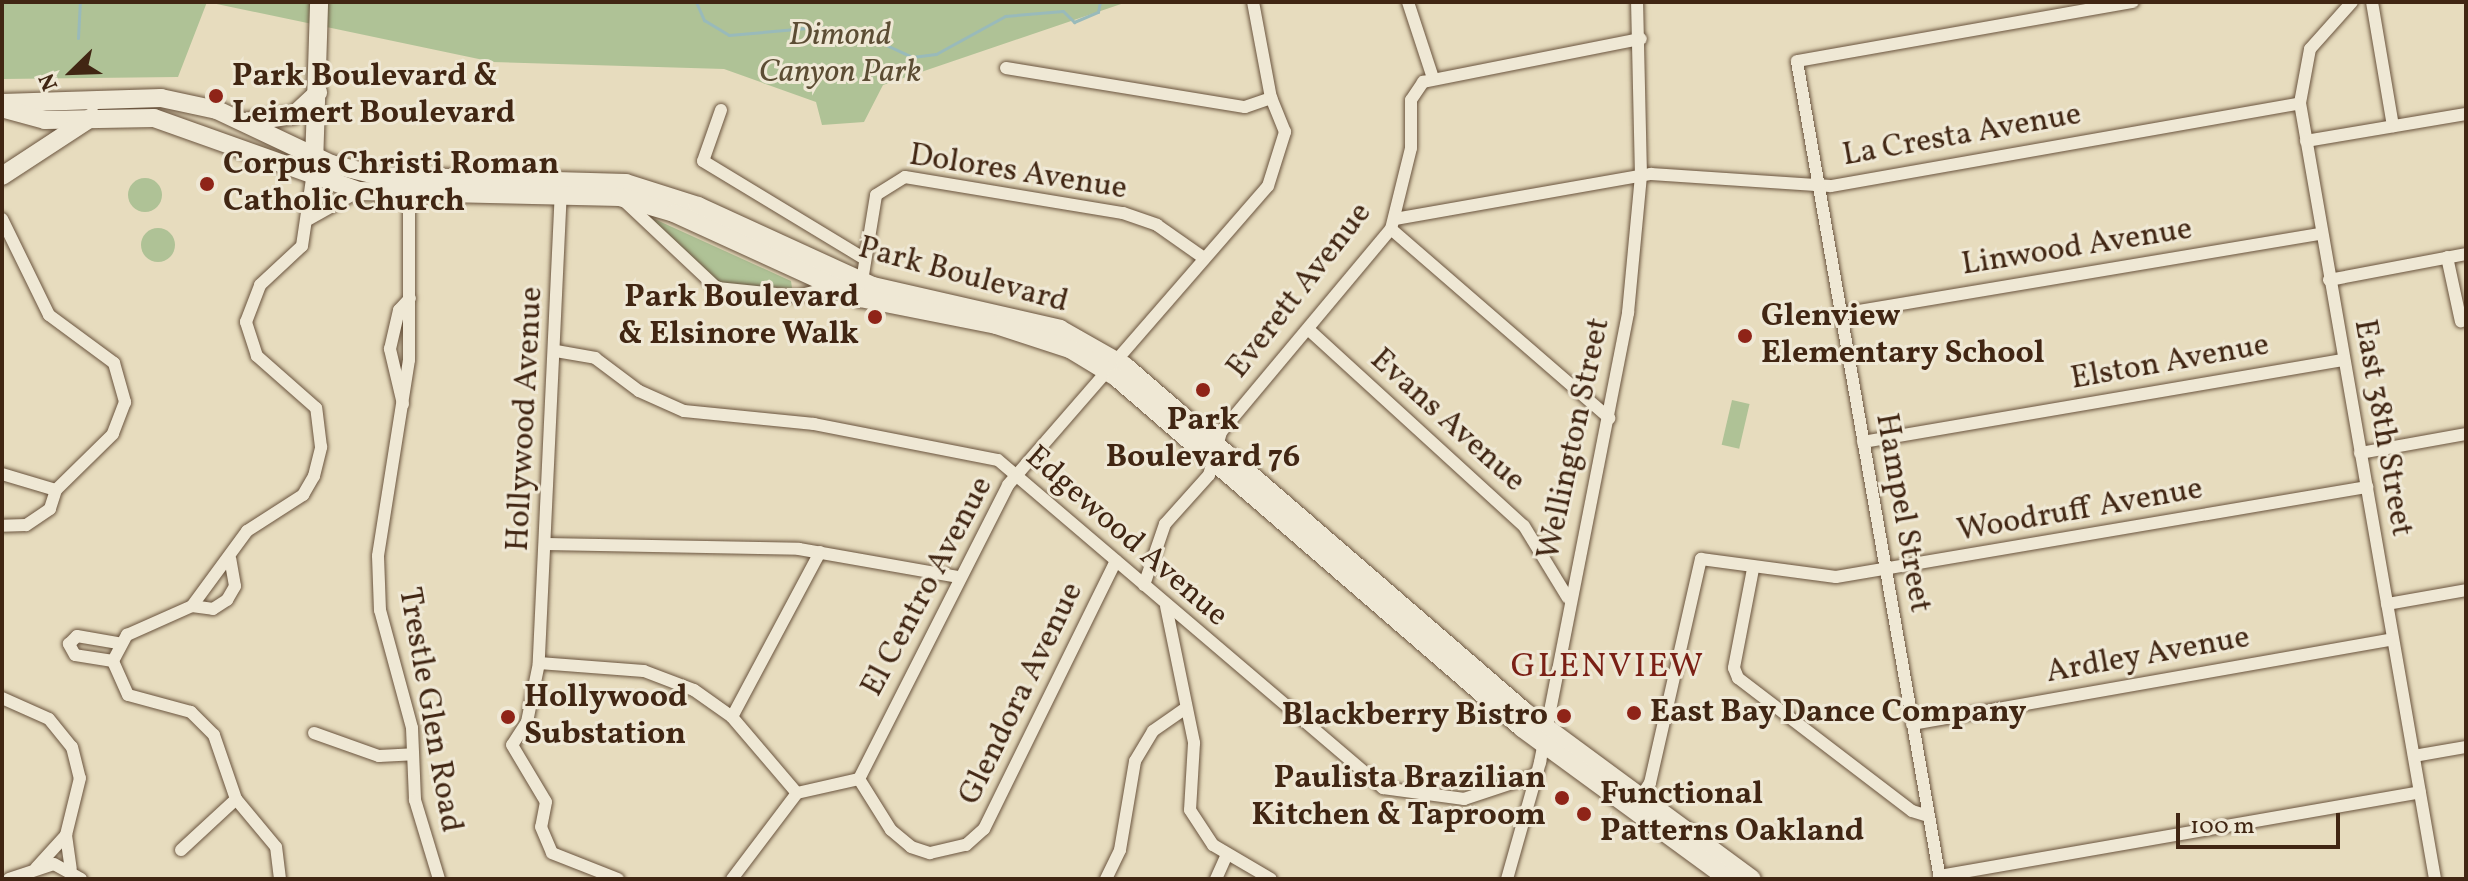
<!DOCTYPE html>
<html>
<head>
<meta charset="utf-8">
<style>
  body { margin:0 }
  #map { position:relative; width:2468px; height:881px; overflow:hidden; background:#e7dcbe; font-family:Vollkorn,serif }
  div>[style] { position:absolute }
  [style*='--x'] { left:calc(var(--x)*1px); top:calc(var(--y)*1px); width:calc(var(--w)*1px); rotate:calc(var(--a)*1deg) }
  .green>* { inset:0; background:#afc296; transform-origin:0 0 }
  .round { border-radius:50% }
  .stream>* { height:3px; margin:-1.5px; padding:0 1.5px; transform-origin:1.5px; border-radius:1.5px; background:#99baba }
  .roads { filter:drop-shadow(0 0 2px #6a543e) drop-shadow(0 0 2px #6a543e) }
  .street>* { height:12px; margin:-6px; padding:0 6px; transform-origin:6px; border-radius:6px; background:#efe8d5 }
  .secondary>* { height:18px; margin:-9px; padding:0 9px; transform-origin:9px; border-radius:9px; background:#efe8d5 }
  .dots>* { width:22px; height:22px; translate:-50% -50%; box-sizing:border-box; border:4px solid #efe8d5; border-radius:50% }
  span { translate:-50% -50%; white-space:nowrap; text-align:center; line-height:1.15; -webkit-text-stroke:6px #efe8d5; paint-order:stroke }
  .park-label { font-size:32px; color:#5c4d34; font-style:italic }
  .poi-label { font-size:32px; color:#412613; font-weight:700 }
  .left { translate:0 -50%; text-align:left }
  .right { translate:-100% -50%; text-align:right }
  .street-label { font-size:32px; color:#412613 }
  .neighbourhood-label { font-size:34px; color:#7a1f14; letter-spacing:2px }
  .frame { position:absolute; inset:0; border:4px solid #412613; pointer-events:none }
  .north { position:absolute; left:32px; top:32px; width:80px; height:80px; -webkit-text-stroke:6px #efe8d5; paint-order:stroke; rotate:247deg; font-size:22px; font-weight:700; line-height:32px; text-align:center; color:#412613 }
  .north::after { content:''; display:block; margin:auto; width:28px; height:36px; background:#412613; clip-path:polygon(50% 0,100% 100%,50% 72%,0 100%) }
  .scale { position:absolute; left:2176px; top:813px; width:164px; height:36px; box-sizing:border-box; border:4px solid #412613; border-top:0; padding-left:10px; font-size:24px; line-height:28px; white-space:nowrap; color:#412613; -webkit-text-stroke:6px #efe8d5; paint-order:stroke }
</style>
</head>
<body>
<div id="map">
  <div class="green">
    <i style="clip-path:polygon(2px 2px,1127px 2px,883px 85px,864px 122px,822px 125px,816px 102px,724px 69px,493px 62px,207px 2px,178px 77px,2px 79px)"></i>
    <i class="round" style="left:128px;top:178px;width:34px;height:34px"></i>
    <i style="clip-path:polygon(650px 217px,791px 281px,792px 288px,722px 286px)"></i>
    <i class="round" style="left:141px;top:228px;width:34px;height:34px"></i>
    <i style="left:1732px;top:400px;width:18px;height:46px;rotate:13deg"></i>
  </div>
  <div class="stream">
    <i style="--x:696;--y:2;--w:20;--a:66"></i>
    <i style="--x:704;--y:20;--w:29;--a:31"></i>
    <i style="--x:729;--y:35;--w:90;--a:-5.1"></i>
    <i style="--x:819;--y:27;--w:39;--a:7"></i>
    <i style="--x:858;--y:32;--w:60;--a:24.8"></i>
    <i style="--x:912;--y:57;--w:24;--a:-7"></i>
    <i style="--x:936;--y:54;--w:79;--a:-28.8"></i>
    <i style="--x:1005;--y:16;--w:58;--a:-4.9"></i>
    <i style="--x:1063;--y:11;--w:16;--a:45"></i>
    <i style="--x:1074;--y:22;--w:26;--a:-23"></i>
    <i style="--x:1098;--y:12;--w:10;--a:-79"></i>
    <i style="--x:78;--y:38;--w:36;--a:-87"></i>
  </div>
  <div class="roads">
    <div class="street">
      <i style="--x:1408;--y:2;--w:77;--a:71.8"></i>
      <i style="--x:2352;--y:2;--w:63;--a:131.8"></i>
      <i style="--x:2310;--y:49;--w:55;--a:100.5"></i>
      <i style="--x:2300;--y:103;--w:788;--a:80.13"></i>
      <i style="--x:2372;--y:2;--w:126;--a:80.4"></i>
      <i style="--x:1006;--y:68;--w:242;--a:9.3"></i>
      <i style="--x:1245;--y:107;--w:28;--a:-19"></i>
      <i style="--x:721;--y:110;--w:54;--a:109.4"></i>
      <i style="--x:703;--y:161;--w:189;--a:31.2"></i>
      <i style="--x:2306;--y:141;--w:162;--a:-9.6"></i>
      <i style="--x:409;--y:185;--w:175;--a:90"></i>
      <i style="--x:409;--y:360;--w:198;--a:99"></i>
      <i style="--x:378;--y:556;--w:54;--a:87.9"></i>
      <i style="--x:380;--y:610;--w:122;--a:74.8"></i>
      <i style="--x:412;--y:728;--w:72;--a:87.6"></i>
      <i style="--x:415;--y:800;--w:83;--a:73.1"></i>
      <i style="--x:561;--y:189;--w:475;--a:92.7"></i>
      <i style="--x:539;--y:663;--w:60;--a:101.5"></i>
      <i style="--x:527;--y:722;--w:27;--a:123"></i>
      <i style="--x:512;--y:745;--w:66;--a:59.2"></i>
      <i style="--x:546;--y:802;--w:25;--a:101"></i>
      <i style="--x:541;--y:827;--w:28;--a:67"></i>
      <i style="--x:552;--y:853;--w:71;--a:21.5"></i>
      <i style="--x:620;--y:197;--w:133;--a:43.2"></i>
      <i style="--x:717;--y:288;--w:79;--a:5.8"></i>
      <i style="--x:796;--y:296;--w:36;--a:-13"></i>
      <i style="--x:2;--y:219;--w:107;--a:63.9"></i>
      <i style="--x:49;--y:315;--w:81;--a:36.4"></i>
      <i style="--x:114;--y:363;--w:41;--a:74.2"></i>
      <i style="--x:125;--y:402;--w:34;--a:111"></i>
      <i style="--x:113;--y:434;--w:80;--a:135.5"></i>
      <i style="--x:56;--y:490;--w:20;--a:108"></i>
      <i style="--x:50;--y:509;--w:29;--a:146"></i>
      <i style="--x:26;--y:525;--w:24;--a:178"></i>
      <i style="--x:309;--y:219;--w:57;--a:-29.2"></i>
      <i style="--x:1395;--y:219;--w:260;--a:-10"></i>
      <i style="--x:1651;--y:174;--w:180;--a:3.8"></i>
      <i style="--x:1831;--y:186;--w:476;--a:-10"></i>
      <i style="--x:1391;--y:229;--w:289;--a:40.9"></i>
      <i style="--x:2447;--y:257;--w:66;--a:77.8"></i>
      <i style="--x:2329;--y:280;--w:139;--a:-10.7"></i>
      <i style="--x:861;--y:287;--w:93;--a:-80.7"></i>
      <i style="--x:876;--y:195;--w:34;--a:-32"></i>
      <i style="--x:905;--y:177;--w:221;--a:9.4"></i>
      <i style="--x:1123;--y:213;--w:36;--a:19"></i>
      <i style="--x:1157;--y:225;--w:57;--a:35.1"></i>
      <i style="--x:1841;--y:314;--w:487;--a:-9.5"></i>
      <i style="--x:1308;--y:329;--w:292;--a:42.4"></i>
      <i style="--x:1524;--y:526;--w:84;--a:58.6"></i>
      <i style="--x:556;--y:351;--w:40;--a:10"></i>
      <i style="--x:595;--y:358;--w:55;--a:36.9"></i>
      <i style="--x:639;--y:391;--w:49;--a:24"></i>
      <i style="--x:684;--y:411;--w:131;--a:5.7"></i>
      <i style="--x:814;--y:424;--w:187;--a:11.1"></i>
      <i style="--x:998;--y:460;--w:506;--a:40.43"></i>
      <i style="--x:1383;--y:788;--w:82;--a:7.7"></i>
      <i style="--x:1464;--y:799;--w:73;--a:-18.4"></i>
      <i style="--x:403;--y:404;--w:57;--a:-103.3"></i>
      <i style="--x:390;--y:349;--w:40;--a:-77"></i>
      <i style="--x:399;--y:310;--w:16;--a:-47"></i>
      <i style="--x:1863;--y:442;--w:488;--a:-9.7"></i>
      <i style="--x:2360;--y:453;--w:108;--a:-10.2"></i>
      <i style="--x:2;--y:474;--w:56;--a:16.5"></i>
      <i style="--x:546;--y:544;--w:253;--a:1.1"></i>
      <i style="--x:799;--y:549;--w:161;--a:10"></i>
      <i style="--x:1753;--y:569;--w:101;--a:100.9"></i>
      <i style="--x:1734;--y:668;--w:11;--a:68"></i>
      <i style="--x:1738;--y:678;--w:219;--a:37.4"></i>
      <i style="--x:1912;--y:811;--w:17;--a:17"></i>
      <i style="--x:1144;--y:585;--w:65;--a:-71"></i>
      <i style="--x:1165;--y:524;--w:66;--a:-48.1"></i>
      <i style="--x:1209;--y:475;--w:45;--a:-74.4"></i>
      <i style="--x:1221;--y:432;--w:265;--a:-50.1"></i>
      <i style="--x:1391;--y:229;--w:83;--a:-76.1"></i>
      <i style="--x:1411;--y:148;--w:48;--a:-90"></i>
      <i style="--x:1411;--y:100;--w:22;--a:-56"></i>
      <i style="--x:1423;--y:82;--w:222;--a:-11.2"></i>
      <i style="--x:2387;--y:604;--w:80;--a:-10"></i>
      <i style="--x:192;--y:606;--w:21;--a:8"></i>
      <i style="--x:213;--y:609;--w:17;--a:-33"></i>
      <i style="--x:227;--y:600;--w:16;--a:-60"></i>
      <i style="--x:235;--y:586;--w:27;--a:-100"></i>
      <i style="--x:1166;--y:606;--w:140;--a:78.4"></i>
      <i style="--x:1194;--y:743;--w:67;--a:93.4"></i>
      <i style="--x:1190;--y:810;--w:42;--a:56.7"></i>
      <i style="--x:1213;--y:845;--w:67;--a:30.4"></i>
      <i style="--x:113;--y:661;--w:38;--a:-171"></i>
      <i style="--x:75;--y:655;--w:13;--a:-119"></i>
      <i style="--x:69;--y:644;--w:11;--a:-45"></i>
      <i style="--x:77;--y:636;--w:42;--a:9.7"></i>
      <i style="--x:539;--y:663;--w:105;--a:4.4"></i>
      <i style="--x:644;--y:671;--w:53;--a:20.8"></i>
      <i style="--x:694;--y:690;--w:47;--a:35.4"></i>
      <i style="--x:732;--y:717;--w:100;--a:49.5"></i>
      <i style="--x:2;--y:698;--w:51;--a:24.1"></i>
      <i style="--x:49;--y:719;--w:36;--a:51"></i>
      <i style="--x:72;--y:747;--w:32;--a:76"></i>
      <i style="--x:80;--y:778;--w:59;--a:103.8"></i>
      <i style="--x:66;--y:835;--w:34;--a:82"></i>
      <i style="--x:732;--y:717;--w:187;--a:-61.9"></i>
      <i style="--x:1912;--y:724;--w:488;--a:-10"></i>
      <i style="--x:314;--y:733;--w:69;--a:19.5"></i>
      <i style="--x:379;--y:756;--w:34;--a:-3"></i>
      <i style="--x:2414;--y:756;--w:53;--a:-9.8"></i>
      <i style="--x:859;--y:779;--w:60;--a:57.9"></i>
      <i style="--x:891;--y:830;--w:26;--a:40"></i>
      <i style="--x:911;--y:847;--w:20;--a:18"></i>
      <i style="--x:930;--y:853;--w:37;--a:-13"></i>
      <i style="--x:966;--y:845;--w:24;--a:-42"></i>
      <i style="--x:984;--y:829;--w:299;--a:-63.8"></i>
      <i style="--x:797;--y:793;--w:64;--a:-12.7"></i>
      <i style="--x:859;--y:779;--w:330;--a:-63.1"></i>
      <i style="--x:1008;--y:485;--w:396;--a:-49"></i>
      <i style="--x:1268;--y:186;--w:57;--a:-72.5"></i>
      <i style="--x:1285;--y:132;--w:37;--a:-112"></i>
      <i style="--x:1271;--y:98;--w:98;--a:-100.6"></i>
      <i style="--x:1637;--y:803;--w:24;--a:-57"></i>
      <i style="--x:1650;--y:783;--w:230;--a:-77.2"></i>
      <i style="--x:1701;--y:559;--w:136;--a:7.6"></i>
      <i style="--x:1836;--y:577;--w:539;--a:-9.62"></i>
      <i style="--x:181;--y:850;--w:75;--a:-42.8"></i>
      <i style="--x:36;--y:868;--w:45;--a:-47.7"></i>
      <i style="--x:1940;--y:876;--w:487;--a:-9.9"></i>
      <i style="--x:9;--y:879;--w:47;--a:-18.4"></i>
      <i style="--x:54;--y:864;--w:31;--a:29"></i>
      <i style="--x:280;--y:879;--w:32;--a:-97"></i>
      <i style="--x:276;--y:847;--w:62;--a:-129.8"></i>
      <i style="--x:236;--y:799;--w:68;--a:-109"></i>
      <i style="--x:214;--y:735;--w:33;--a:-135"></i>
      <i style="--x:191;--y:712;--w:65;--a:-164.9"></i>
      <i style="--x:128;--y:695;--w:37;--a:-114"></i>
      <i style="--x:113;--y:661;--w:30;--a:-62"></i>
      <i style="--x:127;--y:635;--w:71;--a:-24"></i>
      <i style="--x:192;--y:606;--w:93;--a:-53.7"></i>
      <i style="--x:247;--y:531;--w:67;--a:-32.7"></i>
      <i style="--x:303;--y:495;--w:22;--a:-60"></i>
      <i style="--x:314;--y:476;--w:30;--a:-76"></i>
      <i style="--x:321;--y:447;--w:39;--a:-97"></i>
      <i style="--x:316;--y:408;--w:79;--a:-138.6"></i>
      <i style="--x:257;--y:356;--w:36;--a:-108"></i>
      <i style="--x:246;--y:322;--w:40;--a:-69"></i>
      <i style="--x:260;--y:285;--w:57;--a:-42.9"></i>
      <i style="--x:302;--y:246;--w:68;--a:-81.5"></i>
      <i style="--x:732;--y:879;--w:108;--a:-52.9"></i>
      <i style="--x:1106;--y:879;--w:32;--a:-64"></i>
      <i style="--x:1120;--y:850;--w:90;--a:-80.4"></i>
      <i style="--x:1135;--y:761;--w:35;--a:-59"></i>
      <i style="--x:1153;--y:731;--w:40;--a:-34.9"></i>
      <i style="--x:1216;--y:879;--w:27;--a:-66"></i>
      <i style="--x:1507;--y:879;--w:122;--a:-74.2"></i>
      <i style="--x:1540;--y:762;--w:458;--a:-78.9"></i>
      <i style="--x:1628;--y:313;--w:138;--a:-84.6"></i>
      <i style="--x:1641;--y:176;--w:174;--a:-91.3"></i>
      <i style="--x:1940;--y:879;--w:830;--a:-99.92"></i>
      <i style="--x:1797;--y:61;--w:341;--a:-10"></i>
    </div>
    <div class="secondary">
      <i style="--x:2;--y:103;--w:159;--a:-1.8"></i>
      <i style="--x:161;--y:98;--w:57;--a:12.1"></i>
      <i style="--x:217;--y:110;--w:126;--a:25.3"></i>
      <i style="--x:331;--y:164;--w:49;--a:14"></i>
      <i style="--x:379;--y:176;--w:247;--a:1.6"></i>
      <i style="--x:626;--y:183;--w:76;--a:17.7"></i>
      <i style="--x:698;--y:206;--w:192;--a:24.6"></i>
      <i style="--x:873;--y:286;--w:192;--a:12.9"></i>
      <i style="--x:1060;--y:329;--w:75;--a:29.6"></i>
      <i style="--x:1125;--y:366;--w:527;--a:40.85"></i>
      <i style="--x:1524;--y:711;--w:283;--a:36.4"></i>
      <i style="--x:5;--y:109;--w:41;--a:15.4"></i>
      <i style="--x:45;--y:120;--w:109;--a:-1.1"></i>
      <i style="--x:154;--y:118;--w:218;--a:19.6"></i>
      <i style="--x:359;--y:191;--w:261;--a:1.3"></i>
      <i style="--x:620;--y:197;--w:56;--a:16.5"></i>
      <i style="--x:674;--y:213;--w:205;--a:24.6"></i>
      <i style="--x:860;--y:298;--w:139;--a:11.2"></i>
      <i style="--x:996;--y:325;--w:78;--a:18"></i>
      <i style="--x:1070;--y:349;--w:54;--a:31.3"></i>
      <i style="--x:1116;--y:377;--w:537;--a:40.84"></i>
      <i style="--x:1522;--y:728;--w:255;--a:36.2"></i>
      <i style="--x:245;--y:122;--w:49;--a:-8.1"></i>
      <i style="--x:294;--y:115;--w:33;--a:-43"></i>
      <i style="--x:314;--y:165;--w:163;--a:-88.2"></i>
      <i style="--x:2;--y:176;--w:108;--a:-33.2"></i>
    </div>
  </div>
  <div class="dots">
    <i style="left:216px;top:96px;background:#8f2418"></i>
    <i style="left:207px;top:184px;background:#8f2418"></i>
    <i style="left:875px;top:317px;background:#8f2418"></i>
    <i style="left:1745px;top:336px;background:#8f2418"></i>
    <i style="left:1203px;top:390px;background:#8f2418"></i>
    <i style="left:1634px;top:713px;background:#8f2418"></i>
    <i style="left:1564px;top:716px;background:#8f2418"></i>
    <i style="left:508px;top:717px;background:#8f2418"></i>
    <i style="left:1562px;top:798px;background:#8f2418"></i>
    <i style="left:1584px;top:814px;background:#8f2418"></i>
  </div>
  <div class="park-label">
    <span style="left:840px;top:55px">Dimond<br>Canyon Park</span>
  </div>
  <div class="poi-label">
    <span class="left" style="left:232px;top:96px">Park Boulevard &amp;<br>Leimert Boulevard</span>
    <span class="left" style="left:223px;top:184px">Corpus Christi Roman<br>Catholic Church</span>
    <span class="right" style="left:859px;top:317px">Park Boulevard<br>&amp; Elsinore Walk</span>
    <span class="left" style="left:1761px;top:336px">Glenview<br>Elementary School</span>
    <span style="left:1203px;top:440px">Park<br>Boulevard 76</span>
    <span class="left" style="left:524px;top:717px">Hollywood<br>Substation</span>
    <span class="left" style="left:1650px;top:713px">East Bay Dance Company</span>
    <span class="right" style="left:1548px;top:716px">Blackberry Bistro</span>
    <span class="right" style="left:1546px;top:798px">Paulista Brazilian<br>Kitchen &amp; Taproom</span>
    <span class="left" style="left:1600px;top:814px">Functional<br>Patterns Oakland</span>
  </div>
  <div class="street-label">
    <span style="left:1962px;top:136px;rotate:-10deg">La Cresta Avenue</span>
    <span style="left:1018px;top:173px;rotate:9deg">Dolores Avenue</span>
    <span style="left:2077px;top:248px;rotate:-9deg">Linwood Avenue</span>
    <span style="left:963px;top:276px;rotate:15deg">Park Boulevard</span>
    <span style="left:1300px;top:291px;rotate:-52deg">Everett Avenue</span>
    <span style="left:2170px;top:363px;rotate:-10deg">Elston Avenue</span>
    <span style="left:526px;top:419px;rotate:-87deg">Hollywood Avenue</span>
    <span style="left:1447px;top:421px;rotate:42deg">Evans Avenue</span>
    <span style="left:2382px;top:428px;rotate:80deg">East 38th Street</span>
    <span style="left:1575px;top:439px;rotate:-78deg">Wellington Street</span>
    <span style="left:2080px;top:511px;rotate:-10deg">Woodruff Avenue</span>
    <span style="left:1902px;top:513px;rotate:80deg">Hampel Street</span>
    <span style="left:1126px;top:537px;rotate:41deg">Edgewood Avenue</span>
    <span style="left:928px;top:587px;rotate:-62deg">El Centro Avenue</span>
    <span style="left:2148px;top:656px;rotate:-10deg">Ardley Avenue</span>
    <span style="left:1022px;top:694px;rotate:-64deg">Glendora Avenue</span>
    <span style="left:429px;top:710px;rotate:80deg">Trestle Glen Road</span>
  </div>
  <div class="neighbourhood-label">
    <span style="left:1608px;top:668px">GLENVIEW</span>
  </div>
  <div class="frame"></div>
  <div class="north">N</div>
  <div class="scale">100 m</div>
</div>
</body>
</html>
